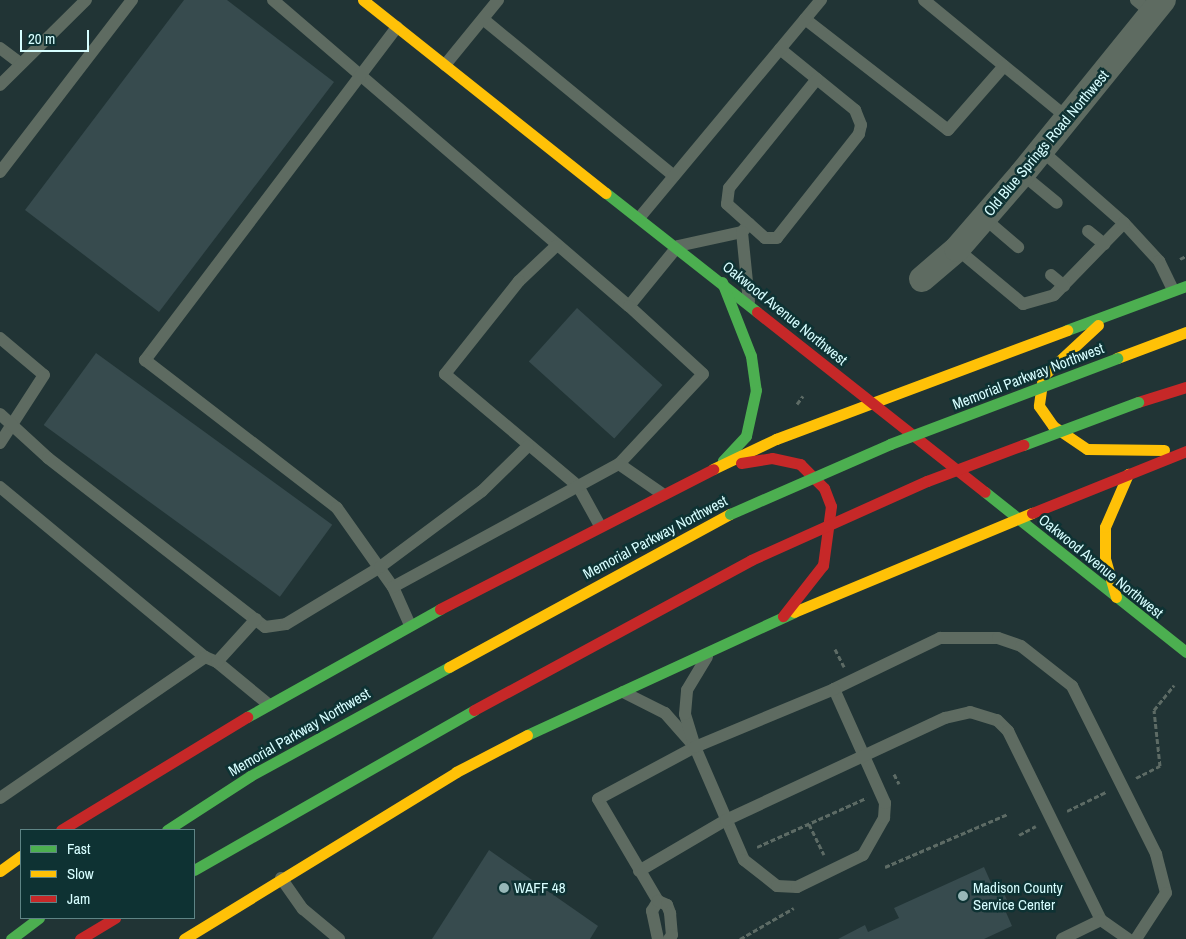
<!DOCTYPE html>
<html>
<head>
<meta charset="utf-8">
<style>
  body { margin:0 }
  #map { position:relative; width:1186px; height:939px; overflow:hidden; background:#213435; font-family:"Archivo Narrow",sans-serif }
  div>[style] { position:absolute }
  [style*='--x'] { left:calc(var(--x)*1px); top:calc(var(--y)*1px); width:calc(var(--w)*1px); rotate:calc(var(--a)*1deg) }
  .building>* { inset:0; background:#374b4e; transform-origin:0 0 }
  .path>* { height:3px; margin-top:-1.5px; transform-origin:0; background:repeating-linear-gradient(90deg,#5d6b65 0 5px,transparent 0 7.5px) }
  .lane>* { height:12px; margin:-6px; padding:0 6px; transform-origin:6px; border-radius:6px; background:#5e6b61 }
  .street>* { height:26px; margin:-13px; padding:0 13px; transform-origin:13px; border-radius:13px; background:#5e6b61 }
  .fast>* { height:11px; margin:-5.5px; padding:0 5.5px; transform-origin:5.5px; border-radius:5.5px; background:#4caf50 }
  .slow>* { height:11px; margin:-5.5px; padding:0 5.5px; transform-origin:5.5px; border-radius:5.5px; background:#ffc107 }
  .jam>* { height:11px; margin:-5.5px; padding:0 5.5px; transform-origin:5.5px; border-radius:5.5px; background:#c62828 }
  .fast-bridge>* { height:11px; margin:-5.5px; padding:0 5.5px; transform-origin:5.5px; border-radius:5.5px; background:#4caf50 }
  .jam-bridge>* { height:11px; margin:-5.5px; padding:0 5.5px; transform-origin:5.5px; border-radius:5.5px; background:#c62828 }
  .dots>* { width:14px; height:14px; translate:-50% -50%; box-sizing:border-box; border:2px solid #0e3233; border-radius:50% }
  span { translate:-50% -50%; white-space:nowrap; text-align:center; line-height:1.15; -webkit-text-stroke:5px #0e3233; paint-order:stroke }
  .street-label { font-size:15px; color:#d7feff }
  .poi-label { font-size:15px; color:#d7feff }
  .left { translate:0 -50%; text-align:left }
  .legend { position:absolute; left:20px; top:829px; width:175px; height:90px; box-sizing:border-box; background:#0e3233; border:1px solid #5e8485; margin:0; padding:6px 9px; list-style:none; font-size:15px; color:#d7feff }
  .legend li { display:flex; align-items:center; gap:10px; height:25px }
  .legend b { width:25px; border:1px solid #5e8485 }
  .scale { position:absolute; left:20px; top:30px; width:69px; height:22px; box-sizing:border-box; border:2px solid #d7feff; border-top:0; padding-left:6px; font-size:15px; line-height:18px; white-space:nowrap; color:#d7feff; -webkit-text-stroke:4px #0e3233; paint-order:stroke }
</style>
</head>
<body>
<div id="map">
  <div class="building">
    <i style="clip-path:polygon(184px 0,227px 0,334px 82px,159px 312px,25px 210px)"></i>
    <i style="left:577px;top:308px;width:115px;height:72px;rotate:42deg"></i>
    <i style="left:96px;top:353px;width:292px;height:89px;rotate:36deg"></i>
    <i style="clip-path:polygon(489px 850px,598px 926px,590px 939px,432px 939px)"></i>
    <i style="clip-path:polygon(984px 867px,992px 885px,999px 882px,1010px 907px,1005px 910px,1012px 926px,984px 939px,838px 939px,865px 925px,868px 932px,899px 918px,894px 908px)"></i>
  </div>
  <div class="path">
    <i style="--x:1180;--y:259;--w:7;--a:-27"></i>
    <i style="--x:797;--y:404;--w:10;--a:-53"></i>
    <i style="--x:835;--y:649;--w:20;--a:63"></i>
    <i style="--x:894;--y:774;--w:11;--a:63"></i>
    <i style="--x:1136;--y:778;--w:27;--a:-27"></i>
    <i style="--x:1160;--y:766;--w:56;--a:-96.1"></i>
    <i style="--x:1154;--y:710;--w:32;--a:-51"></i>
    <i style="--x:1067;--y:811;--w:43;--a:-26"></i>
    <i style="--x:809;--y:824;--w:34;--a:64"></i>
    <i style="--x:1019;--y:835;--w:19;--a:-28"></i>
    <i style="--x:757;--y:847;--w:120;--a:-24.2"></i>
    <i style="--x:885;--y:867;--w:134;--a:-23.3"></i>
    <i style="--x:740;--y:939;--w:62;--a:-29.9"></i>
  </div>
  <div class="lane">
    <i style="--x:273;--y:0;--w:469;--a:40.7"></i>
    <i style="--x:629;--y:306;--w:77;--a:-50.8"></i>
    <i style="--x:678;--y:246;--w:66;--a:-12.3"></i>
    <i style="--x:742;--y:232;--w:11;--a:-49"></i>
    <i style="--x:924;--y:0;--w:188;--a:39.4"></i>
    <i style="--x:1136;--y:0;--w:21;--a:39"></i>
    <i style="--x:483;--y:19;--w:247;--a:39.4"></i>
    <i style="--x:805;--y:19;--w:181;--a:37.8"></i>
    <i style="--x:948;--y:130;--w:85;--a:-48.8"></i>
    <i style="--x:397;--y:27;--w:418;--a:127.1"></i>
    <i style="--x:145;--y:360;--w:242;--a:37.6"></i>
    <i style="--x:337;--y:508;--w:97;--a:54.7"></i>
    <i style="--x:393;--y:587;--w:42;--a:65.9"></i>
    <i style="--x:0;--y:48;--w:26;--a:37"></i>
    <i style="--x:780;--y:49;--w:97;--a:39.1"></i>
    <i style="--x:855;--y:110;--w:16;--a:68"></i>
    <i style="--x:861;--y:125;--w:9;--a:103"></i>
    <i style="--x:859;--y:134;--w:132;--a:128.3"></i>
    <i style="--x:777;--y:238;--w:12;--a:180"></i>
    <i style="--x:765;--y:238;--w:51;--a:-138.2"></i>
    <i style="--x:727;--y:204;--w:16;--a:-83"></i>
    <i style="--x:729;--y:188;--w:140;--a:-51.1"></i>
    <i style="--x:445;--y:65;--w:84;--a:-50.8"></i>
    <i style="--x:0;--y:85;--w:121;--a:-44.7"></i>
    <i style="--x:1042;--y:151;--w:109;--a:41.3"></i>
    <i style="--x:1124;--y:223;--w:52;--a:47.4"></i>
    <i style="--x:1159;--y:261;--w:32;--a:64"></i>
    <i style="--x:0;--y:172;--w:217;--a:-52.5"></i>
    <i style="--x:1022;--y:174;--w:45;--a:39.6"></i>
    <i style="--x:640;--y:217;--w:283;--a:-50.2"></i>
    <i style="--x:984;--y:218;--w:45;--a:40.5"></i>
    <i style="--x:1088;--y:231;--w:21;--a:39"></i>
    <i style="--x:742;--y:232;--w:70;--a:84.3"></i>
    <i style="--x:556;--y:246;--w:51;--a:136.6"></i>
    <i style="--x:519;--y:281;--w:119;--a:128.5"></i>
    <i style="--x:445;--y:374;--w:174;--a:40.1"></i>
    <i style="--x:578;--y:486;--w:43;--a:61.1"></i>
    <i style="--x:957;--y:249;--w:86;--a:39.8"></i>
    <i style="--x:1023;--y:304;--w:32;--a:-16"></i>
    <i style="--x:1054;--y:295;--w:100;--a:-45.8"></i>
    <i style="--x:1051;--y:275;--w:17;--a:40"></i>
    <i style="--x:0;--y:338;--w:57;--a:40.1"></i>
    <i style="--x:44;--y:375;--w:81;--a:122.9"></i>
    <i style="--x:0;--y:414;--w:65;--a:42.5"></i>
    <i style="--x:48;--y:458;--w:275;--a:37.9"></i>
    <i style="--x:265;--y:627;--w:21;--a:-8"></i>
    <i style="--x:286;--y:624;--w:110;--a:-31.2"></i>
    <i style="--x:380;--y:567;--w:127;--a:-36.7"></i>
    <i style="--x:482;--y:491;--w:64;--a:-44.4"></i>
    <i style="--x:619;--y:464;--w:123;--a:-47"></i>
    <i style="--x:703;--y:374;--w:100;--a:-137.4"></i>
    <i style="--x:0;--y:487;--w:266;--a:39.7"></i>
    <i style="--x:205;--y:657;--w:13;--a:23"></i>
    <i style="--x:217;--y:662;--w:66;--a:39.5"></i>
    <i style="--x:393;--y:587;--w:257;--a:-28.6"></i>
    <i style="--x:619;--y:464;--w:51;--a:34.6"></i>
    <i style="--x:217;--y:662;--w:58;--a:-47.8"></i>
    <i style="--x:623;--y:692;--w:47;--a:26.6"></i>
    <i style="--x:665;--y:713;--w:45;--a:48.6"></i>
    <i style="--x:695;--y:747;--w:34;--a:-107"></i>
    <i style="--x:685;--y:714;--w:24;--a:-85"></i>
    <i style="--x:687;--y:690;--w:39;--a:-59"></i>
    <i style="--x:695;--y:747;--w:123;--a:66.6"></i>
    <i style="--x:744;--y:860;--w:42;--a:38.2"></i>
    <i style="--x:777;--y:886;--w:20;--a:3"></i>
    <i style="--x:797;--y:887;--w:73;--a:-25.9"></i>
    <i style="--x:863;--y:855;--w:43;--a:-60.4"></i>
    <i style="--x:884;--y:818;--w:15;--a:-86"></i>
    <i style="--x:885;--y:803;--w:125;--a:-114.1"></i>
    <i style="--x:834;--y:689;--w:118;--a:-25.7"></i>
    <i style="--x:940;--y:638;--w:58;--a:0"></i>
    <i style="--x:998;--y:638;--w:24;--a:19"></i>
    <i style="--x:1021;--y:646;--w:65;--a:38.1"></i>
    <i style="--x:1072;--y:686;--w:188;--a:63.4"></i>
    <i style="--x:1156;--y:854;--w:40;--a:75.6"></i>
    <i style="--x:1166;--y:893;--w:55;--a:123.1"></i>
    <i style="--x:0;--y:798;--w:249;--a:-34.5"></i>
    <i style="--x:639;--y:871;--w:101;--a:-30.4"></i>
    <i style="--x:726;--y:820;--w:242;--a:-25"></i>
    <i style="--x:945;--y:718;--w:26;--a:-13"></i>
    <i style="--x:970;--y:712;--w:28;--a:17"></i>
    <i style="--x:997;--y:720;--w:16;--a:45"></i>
    <i style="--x:1008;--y:731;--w:211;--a:63.8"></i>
    <i style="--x:1101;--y:920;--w:33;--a:35"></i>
    <i style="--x:281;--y:878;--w:38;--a:55"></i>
    <i style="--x:303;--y:909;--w:47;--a:39.8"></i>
    <i style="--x:658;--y:901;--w:118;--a:-120.5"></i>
    <i style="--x:598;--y:799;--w:110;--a:-28.2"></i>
    <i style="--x:695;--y:747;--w:151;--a:-22.6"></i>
    <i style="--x:658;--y:939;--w:29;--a:-102"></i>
    <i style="--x:652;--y:911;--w:12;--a:-59"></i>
    <i style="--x:658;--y:901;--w:10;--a:24"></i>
    <i style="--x:667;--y:905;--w:9;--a:69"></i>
    <i style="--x:670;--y:913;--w:22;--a:85"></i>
    <i style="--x:672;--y:935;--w:5;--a:127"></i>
    <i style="--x:1062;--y:939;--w:43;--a:-26"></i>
  </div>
  <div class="street">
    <i style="--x:922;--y:279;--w:46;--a:-40.6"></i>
    <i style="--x:957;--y:249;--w:99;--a:-49.1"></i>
    <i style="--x:1022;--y:174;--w:224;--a:-51"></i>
  </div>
  <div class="fast">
    <i style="--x:606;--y:193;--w:192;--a:38.2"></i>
    <i style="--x:722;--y:282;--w:79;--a:68.6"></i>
    <i style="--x:751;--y:356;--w:34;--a:82"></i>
    <i style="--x:756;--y:390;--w:47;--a:102.3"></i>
    <i style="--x:746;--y:436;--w:34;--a:133"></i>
    <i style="--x:1067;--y:330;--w:127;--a:-20.3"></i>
    <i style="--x:985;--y:492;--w:257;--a:38.5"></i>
    <i style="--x:247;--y:717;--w:221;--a:-29.2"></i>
    <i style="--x:527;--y:735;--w:294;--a:-24.7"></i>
    <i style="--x:167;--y:830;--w:99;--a:-33"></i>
    <i style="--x:250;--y:776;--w:227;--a:-28.7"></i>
    <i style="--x:194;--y:870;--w:322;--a:-29.7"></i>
    <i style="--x:11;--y:939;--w:35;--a:-37"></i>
  </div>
  <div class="slow">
    <i style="--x:363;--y:0;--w:310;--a:38.5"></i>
    <i style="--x:1098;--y:325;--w:75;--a:137.2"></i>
    <i style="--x:1043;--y:376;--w:30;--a:98"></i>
    <i style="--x:1039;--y:406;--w:24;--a:55"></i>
    <i style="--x:1053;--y:426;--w:41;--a:34.1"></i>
    <i style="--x:1087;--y:449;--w:77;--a:0.7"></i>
    <i style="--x:1117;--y:358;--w:74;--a:-20.6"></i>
    <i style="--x:713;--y:469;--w:70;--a:-25.5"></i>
    <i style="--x:776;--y:439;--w:311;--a:-20.5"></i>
    <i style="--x:1116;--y:597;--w:40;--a:-106"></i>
    <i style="--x:1105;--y:559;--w:32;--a:-90"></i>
    <i style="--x:1105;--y:527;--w:58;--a:-66.5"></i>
    <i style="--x:794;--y:612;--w:258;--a:-22.6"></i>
    <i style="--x:449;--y:667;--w:320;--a:-28.6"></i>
    <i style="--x:0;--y:871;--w:26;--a:-36"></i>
    <i style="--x:184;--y:939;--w:319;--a:-31.5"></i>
    <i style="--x:456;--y:772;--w:80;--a:-27.5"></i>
  </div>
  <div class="jam">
    <i style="--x:757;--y:312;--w:290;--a:38.3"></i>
    <i style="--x:1138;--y:402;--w:50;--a:-17.4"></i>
    <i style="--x:741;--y:463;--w:31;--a:-9"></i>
    <i style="--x:772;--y:458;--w:29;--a:12"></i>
    <i style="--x:800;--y:464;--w:34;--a:45"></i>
    <i style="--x:824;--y:488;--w:19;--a:69"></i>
    <i style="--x:831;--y:506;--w:60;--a:97.7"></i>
    <i style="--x:823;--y:565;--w:65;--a:128.1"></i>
    <i style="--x:1032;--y:513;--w:166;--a:-21.9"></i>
    <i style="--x:440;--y:609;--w:307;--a:-27.1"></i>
    <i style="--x:474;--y:710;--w:315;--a:-28.4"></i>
    <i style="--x:61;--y:830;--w:218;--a:-31.3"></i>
    <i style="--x:80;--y:939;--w:41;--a:-31"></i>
  </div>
  <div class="fast-bridge">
    <i style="--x:1023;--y:445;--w:123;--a:-20.5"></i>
    <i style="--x:730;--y:514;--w:175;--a:-23.6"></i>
    <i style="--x:890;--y:444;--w:243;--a:-20.7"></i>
  </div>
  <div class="jam-bridge">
    <i style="--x:751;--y:560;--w:193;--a:-24.2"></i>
    <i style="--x:927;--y:481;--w:103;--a:-20.6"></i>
  </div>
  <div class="dots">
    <i style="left:504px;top:888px;background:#97b7b8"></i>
    <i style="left:963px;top:896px;background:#97b7b8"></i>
  </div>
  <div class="street-label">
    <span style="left:1046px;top:143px;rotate:-50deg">Old Blue Springs Road Northwest</span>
    <span style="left:785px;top:313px;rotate:39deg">Oakwood Avenue Northwest</span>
    <span style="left:1028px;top:376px;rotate:-21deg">Memorial Parkway Northwest</span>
    <span style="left:655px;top:537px;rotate:-28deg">Memorial Parkway Northwest</span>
    <span style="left:1101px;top:566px;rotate:39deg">Oakwood Avenue Northwest</span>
    <span style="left:299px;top:732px;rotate:-30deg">Memorial Parkway Northwest</span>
  </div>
  <div class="poi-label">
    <span class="left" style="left:973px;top:896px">Madison County<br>Service Center</span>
    <span class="left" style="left:514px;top:888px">WAFF 48</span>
  </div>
  <ul class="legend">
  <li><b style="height:6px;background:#4caf50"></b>Fast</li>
  <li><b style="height:6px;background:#ffc107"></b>Slow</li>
  <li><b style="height:6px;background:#c62828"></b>Jam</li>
  </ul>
  <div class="scale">20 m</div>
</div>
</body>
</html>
